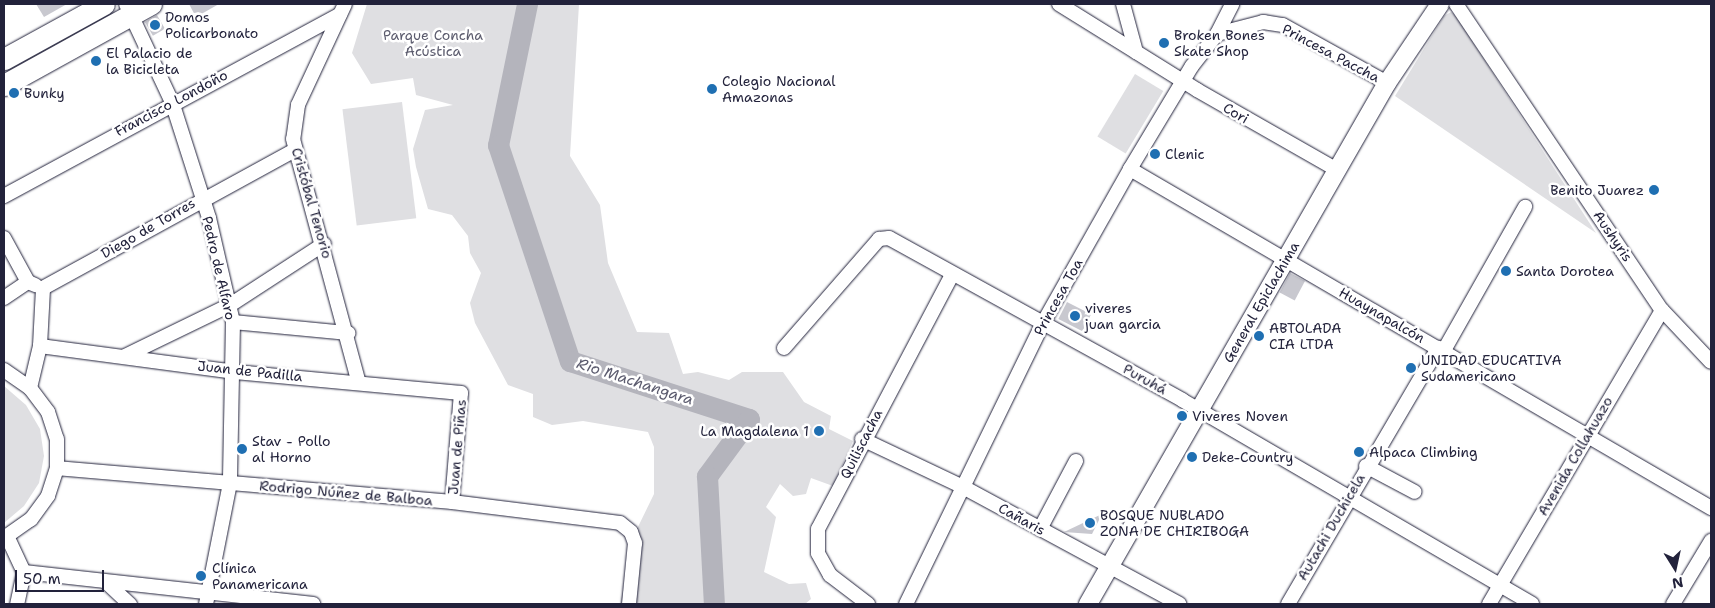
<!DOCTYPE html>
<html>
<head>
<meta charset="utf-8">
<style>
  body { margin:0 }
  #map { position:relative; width:1715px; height:608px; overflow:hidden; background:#fff; font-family:"Shantell Sans",sans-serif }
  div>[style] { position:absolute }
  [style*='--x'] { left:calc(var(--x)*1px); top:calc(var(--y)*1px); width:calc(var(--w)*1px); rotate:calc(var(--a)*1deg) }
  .green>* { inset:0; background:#dfdfe2; transform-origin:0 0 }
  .river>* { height:21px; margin:-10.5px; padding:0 10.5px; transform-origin:10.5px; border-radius:10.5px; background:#b4b4bc }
  .building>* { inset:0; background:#c8c8cf; transform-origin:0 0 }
  .roads { filter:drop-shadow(0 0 1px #22223b) drop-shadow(0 0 1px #22223b) }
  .minor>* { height:14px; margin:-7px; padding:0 7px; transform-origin:7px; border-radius:7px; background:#fff }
  .tertiary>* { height:18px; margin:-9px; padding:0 9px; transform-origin:9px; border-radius:9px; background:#fff }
  .primary>* { height:21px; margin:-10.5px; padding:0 10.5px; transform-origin:10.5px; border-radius:10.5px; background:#fff }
  .dots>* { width:14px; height:14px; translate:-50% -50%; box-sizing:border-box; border:2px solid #fff; border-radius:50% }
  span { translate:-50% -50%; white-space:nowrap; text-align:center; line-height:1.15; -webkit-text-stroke:5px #fff; paint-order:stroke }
  .poi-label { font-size:14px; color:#22223b }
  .left { translate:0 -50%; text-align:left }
  .right { translate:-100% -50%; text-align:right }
  .park-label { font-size:14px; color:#5b5b6d }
  .street-label { font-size:14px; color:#22223b }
  .water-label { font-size:15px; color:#5c5c6f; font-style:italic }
  .frame { position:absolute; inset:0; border:5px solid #22223b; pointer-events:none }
  .north { position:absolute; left:1650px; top:543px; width:50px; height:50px; -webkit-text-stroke:4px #fff; paint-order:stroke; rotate:170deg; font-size:14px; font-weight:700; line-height:20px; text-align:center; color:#22223b }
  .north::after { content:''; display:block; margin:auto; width:18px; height:22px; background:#22223b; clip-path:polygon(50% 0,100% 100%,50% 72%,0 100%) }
  .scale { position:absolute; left:15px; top:570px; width:89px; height:22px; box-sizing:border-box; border:2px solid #22223b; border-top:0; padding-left:6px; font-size:15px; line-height:18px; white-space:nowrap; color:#22223b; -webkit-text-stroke:4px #fff; paint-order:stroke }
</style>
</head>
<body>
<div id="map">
  <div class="green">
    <i style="clip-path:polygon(367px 4px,579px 4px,570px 156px,600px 205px,608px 263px,637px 332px,669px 333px,683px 374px,698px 372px,729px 380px,742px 372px,783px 372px,804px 402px,831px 416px,829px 429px,853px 441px,833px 486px,811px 478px,806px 494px,793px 496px,780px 484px,766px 507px,776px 517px,764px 572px,789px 584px,806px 583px,811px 599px,805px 604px,620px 604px,636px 531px,654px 494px,654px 447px,648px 432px,583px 421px,552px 425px,533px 417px,533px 394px,508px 385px,475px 323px,470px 303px,481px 273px,470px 253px,468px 236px,452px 215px,428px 209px,416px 167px,413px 149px,425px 110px,453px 105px,416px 95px,413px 78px,371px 84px,352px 53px)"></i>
    <i style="clip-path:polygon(1451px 12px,1456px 16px,1596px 233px,1395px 96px,1444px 16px)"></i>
    <i style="left:1135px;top:74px;width:33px;height:73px;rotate:31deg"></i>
    <i style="left:402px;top:102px;width:117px;height:60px;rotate:83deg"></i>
    <i style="clip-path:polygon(4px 386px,26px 405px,40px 429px,44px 456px,39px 483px,24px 506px,4px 523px)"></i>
  </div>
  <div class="river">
    <i style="--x:527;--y:4;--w:144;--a:101.6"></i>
    <i style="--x:498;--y:145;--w:228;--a:71.6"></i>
    <i style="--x:570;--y:361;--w:188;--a:18"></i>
    <i style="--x:749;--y:419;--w:71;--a:126.4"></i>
    <i style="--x:707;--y:476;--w:128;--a:86.9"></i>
  </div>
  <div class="building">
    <i style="clip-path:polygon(36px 4px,67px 4px,44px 17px)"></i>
    <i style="clip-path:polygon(189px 4px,219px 4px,196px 17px)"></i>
    <i style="left:157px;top:15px;width:16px;height:14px;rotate:60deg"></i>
    <i style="left:1290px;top:273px;width:17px;height:22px;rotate:28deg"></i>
    <i style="left:1067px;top:302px;width:27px;height:19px;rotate:27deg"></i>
    <i style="clip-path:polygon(1102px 514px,1092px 534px,1064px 532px)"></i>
  </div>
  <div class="roads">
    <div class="minor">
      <i style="--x:126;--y:4;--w:108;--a:64.9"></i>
      <i style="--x:172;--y:102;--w:122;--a:72.3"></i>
      <i style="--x:209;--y:218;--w:107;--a:77"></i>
      <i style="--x:233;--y:322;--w:161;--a:91.1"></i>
      <i style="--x:230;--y:483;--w:123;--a:101.2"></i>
      <i style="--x:345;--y:4;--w:111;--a:115"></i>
      <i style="--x:298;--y:105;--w:34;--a:98"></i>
      <i style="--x:293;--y:139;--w:250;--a:74.9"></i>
      <i style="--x:1059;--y:4;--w:163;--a:31.9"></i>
      <i style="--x:1197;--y:90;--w:161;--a:29.7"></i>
      <i style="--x:1123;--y:4;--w:50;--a:74.8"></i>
      <i style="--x:1456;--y:4;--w:369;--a:56.1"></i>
      <i style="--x:1662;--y:310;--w:71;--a:46.7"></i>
      <i style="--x:1217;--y:34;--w:48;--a:-14.6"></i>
      <i style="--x:1263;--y:22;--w:20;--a:9"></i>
      <i style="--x:1283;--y:25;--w:119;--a:29.1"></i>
      <i style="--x:1130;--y:169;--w:673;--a:30.26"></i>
      <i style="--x:4;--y:196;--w:382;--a:-28.4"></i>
      <i style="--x:4;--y:238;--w:50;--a:61.4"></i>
      <i style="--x:43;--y:288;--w:287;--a:-28.7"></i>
      <i style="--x:4;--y:298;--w:29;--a:-34"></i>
      <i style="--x:28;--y:282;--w:8;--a:23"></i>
      <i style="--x:233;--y:322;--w:116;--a:5.5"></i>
      <i style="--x:40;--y:346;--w:197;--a:7.6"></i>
      <i style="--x:235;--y:372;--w:227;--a:5.3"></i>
      <i style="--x:461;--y:393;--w:109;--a:94.7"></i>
      <i style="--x:784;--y:348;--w:145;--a:-48.9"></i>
      <i style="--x:879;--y:239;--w:10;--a:-6"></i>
      <i style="--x:889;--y:238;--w:335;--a:28.9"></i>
      <i style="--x:1182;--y:400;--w:405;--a:30.2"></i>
      <i style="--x:1443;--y:352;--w:167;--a:-60.5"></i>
      <i style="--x:125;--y:356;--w:117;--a:-25.9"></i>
      <i style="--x:230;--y:305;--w:112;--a:-33"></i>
      <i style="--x:4;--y:370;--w:32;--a:35"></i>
      <i style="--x:30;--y:388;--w:30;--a:53"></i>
      <i style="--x:48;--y:412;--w:28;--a:72"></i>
      <i style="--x:57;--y:439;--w:29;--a:90"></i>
      <i style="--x:57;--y:468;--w:29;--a:108"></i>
      <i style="--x:48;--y:496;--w:29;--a:126"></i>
      <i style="--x:31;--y:519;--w:33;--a:145"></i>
      <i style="--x:30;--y:388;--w:43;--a:-76.6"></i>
      <i style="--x:40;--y:346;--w:58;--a:-87"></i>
      <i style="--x:862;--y:439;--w:112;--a:25.4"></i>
      <i style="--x:963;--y:487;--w:246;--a:28.4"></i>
      <i style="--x:1366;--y:466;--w:55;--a:28"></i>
      <i style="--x:57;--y:468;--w:396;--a:4.9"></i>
      <i style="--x:452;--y:502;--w:169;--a:7.1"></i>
      <i style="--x:620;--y:523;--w:14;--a:39"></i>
      <i style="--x:631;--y:532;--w:12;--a:70"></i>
      <i style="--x:635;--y:543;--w:61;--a:95.6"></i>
      <i style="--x:1040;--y:529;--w:77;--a:-62.1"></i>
      <i style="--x:7;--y:536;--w:40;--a:65"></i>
      <i style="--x:24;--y:572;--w:33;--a:102"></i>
      <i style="--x:24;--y:572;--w:291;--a:6.3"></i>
      <i style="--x:106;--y:582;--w:33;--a:43"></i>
      <i style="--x:868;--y:604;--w:48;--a:-142.7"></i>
      <i style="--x:830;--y:575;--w:25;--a:-119"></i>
      <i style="--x:818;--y:553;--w:24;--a:-90"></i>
      <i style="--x:818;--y:529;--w:287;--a:-62.2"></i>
      <i style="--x:906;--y:604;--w:313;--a:-64"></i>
      <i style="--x:1043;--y:323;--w:177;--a:-60.5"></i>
      <i style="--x:1130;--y:169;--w:120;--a:-59"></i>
      <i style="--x:1192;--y:66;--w:41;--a:-52"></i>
      <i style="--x:1217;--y:34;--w:34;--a:-63"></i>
      <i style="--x:1288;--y:604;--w:297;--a:-59.6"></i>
      <i style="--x:1489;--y:604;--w:341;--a:-59.5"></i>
      <i style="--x:1673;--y:604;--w:74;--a:-58.9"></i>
    </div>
    <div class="tertiary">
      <i style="--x:1088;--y:604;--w:601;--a:-60.15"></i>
      <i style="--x:1387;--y:83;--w:95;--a:-56.1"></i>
    </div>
    <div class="primary">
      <i style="--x:4;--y:59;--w:114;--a:-28.8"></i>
      <i style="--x:4;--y:85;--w:168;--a:-28.9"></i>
    </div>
  </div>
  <div class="dots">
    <i style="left:155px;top:25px;background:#1f6fb2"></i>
    <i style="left:1164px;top:43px;background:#1f6fb2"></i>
    <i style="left:96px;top:61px;background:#1f6fb2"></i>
    <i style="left:712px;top:89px;background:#1f6fb2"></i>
    <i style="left:14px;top:93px;background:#1f6fb2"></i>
    <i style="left:1155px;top:154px;background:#1f6fb2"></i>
    <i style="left:1654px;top:190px;background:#1f6fb2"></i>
    <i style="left:1506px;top:271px;background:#1f6fb2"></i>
    <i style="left:1075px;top:316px;background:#1f6fb2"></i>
    <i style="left:1259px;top:336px;background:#1f6fb2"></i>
    <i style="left:1411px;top:368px;background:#1f6fb2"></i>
    <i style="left:1182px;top:416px;background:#1f6fb2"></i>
    <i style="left:819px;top:431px;background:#1f6fb2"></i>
    <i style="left:242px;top:449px;background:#1f6fb2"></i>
    <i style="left:1359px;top:452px;background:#1f6fb2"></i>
    <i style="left:1192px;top:457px;background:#1f6fb2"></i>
    <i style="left:1090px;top:523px;background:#1f6fb2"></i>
    <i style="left:201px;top:576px;background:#1f6fb2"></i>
  </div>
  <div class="poi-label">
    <span class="left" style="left:165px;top:25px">Domos<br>Policarbonato</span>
    <span class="left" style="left:1174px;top:43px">Broken Bones<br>Skate Shop</span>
    <span class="left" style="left:106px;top:61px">El Palacio de<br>la Bicicleta</span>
    <span class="left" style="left:722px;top:89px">Colegio Nacional<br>Amazonas</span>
    <span class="left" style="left:24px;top:93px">Bunky</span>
    <span class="left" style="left:1165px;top:154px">Clenic</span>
    <span class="right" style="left:1644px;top:190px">Benito Juarez</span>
    <span class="left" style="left:1516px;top:271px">Santa Dorotea</span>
    <span class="left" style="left:1085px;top:316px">viveres<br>juan garcia</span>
    <span class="left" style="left:1269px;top:336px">ABTOLADA<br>CIA LTDA</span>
    <span class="left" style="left:1421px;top:368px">UNIDAD EDUCATIVA<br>Sudamericano</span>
    <span class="left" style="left:1192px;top:416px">Viveres Noven</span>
    <span class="right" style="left:809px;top:431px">La Magdalena 1</span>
    <span class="left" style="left:252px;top:449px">Stav - Pollo<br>al Horno</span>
    <span class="left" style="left:1369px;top:452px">Alpaca Climbing</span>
    <span class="left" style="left:1202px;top:457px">Deke-Country</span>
    <span class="left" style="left:1100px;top:523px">BOSQUE NUBLADO<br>ZONA DE CHIRIBOGA</span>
    <span class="left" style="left:212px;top:576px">Clínica<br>Panamericana</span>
  </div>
  <div class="park-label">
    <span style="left:433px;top:43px">Parque Concha<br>Acústica</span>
  </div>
  <div class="street-label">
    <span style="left:1331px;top:53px;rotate:28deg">Princesa Paccha</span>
    <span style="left:171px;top:103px;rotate:-28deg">Francisco Londoño</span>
    <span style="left:1236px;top:113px;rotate:30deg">Cori</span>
    <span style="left:312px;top:203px;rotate:74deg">Cristóbal Tenorio</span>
    <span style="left:148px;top:228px;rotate:-30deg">Diego de Torres</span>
    <span style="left:1613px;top:236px;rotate:56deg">Aushyris</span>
    <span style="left:219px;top:268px;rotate:77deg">Pedro de Alfaro</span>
    <span style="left:1058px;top:297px;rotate:-61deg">Princesa Toa</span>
    <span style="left:1261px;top:302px;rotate:-60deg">General Epiclachima</span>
    <span style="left:1382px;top:315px;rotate:30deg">Huaynapalcón</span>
    <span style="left:250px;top:371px;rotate:6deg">Juan de Padilla</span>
    <span style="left:1145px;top:379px;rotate:29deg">Puruhá</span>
    <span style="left:861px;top:444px;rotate:-63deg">Quiliscacha</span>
    <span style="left:457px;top:447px;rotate:-85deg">Juan de Piñas</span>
    <span style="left:1575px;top:456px;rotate:-60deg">Avenida Collahuazo</span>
    <span style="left:346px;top:493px;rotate:5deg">Rodrigo Núñez de Balboa</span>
    <span style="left:1022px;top:519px;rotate:29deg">Cañaris</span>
    <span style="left:1331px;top:527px;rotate:-60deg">Autachi Duchicela</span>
  </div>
  <div class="water-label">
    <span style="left:635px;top:382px;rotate:18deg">Rio Machangara</span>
  </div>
  <div class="frame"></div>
  <div class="north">N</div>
  <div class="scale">50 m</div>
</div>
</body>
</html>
